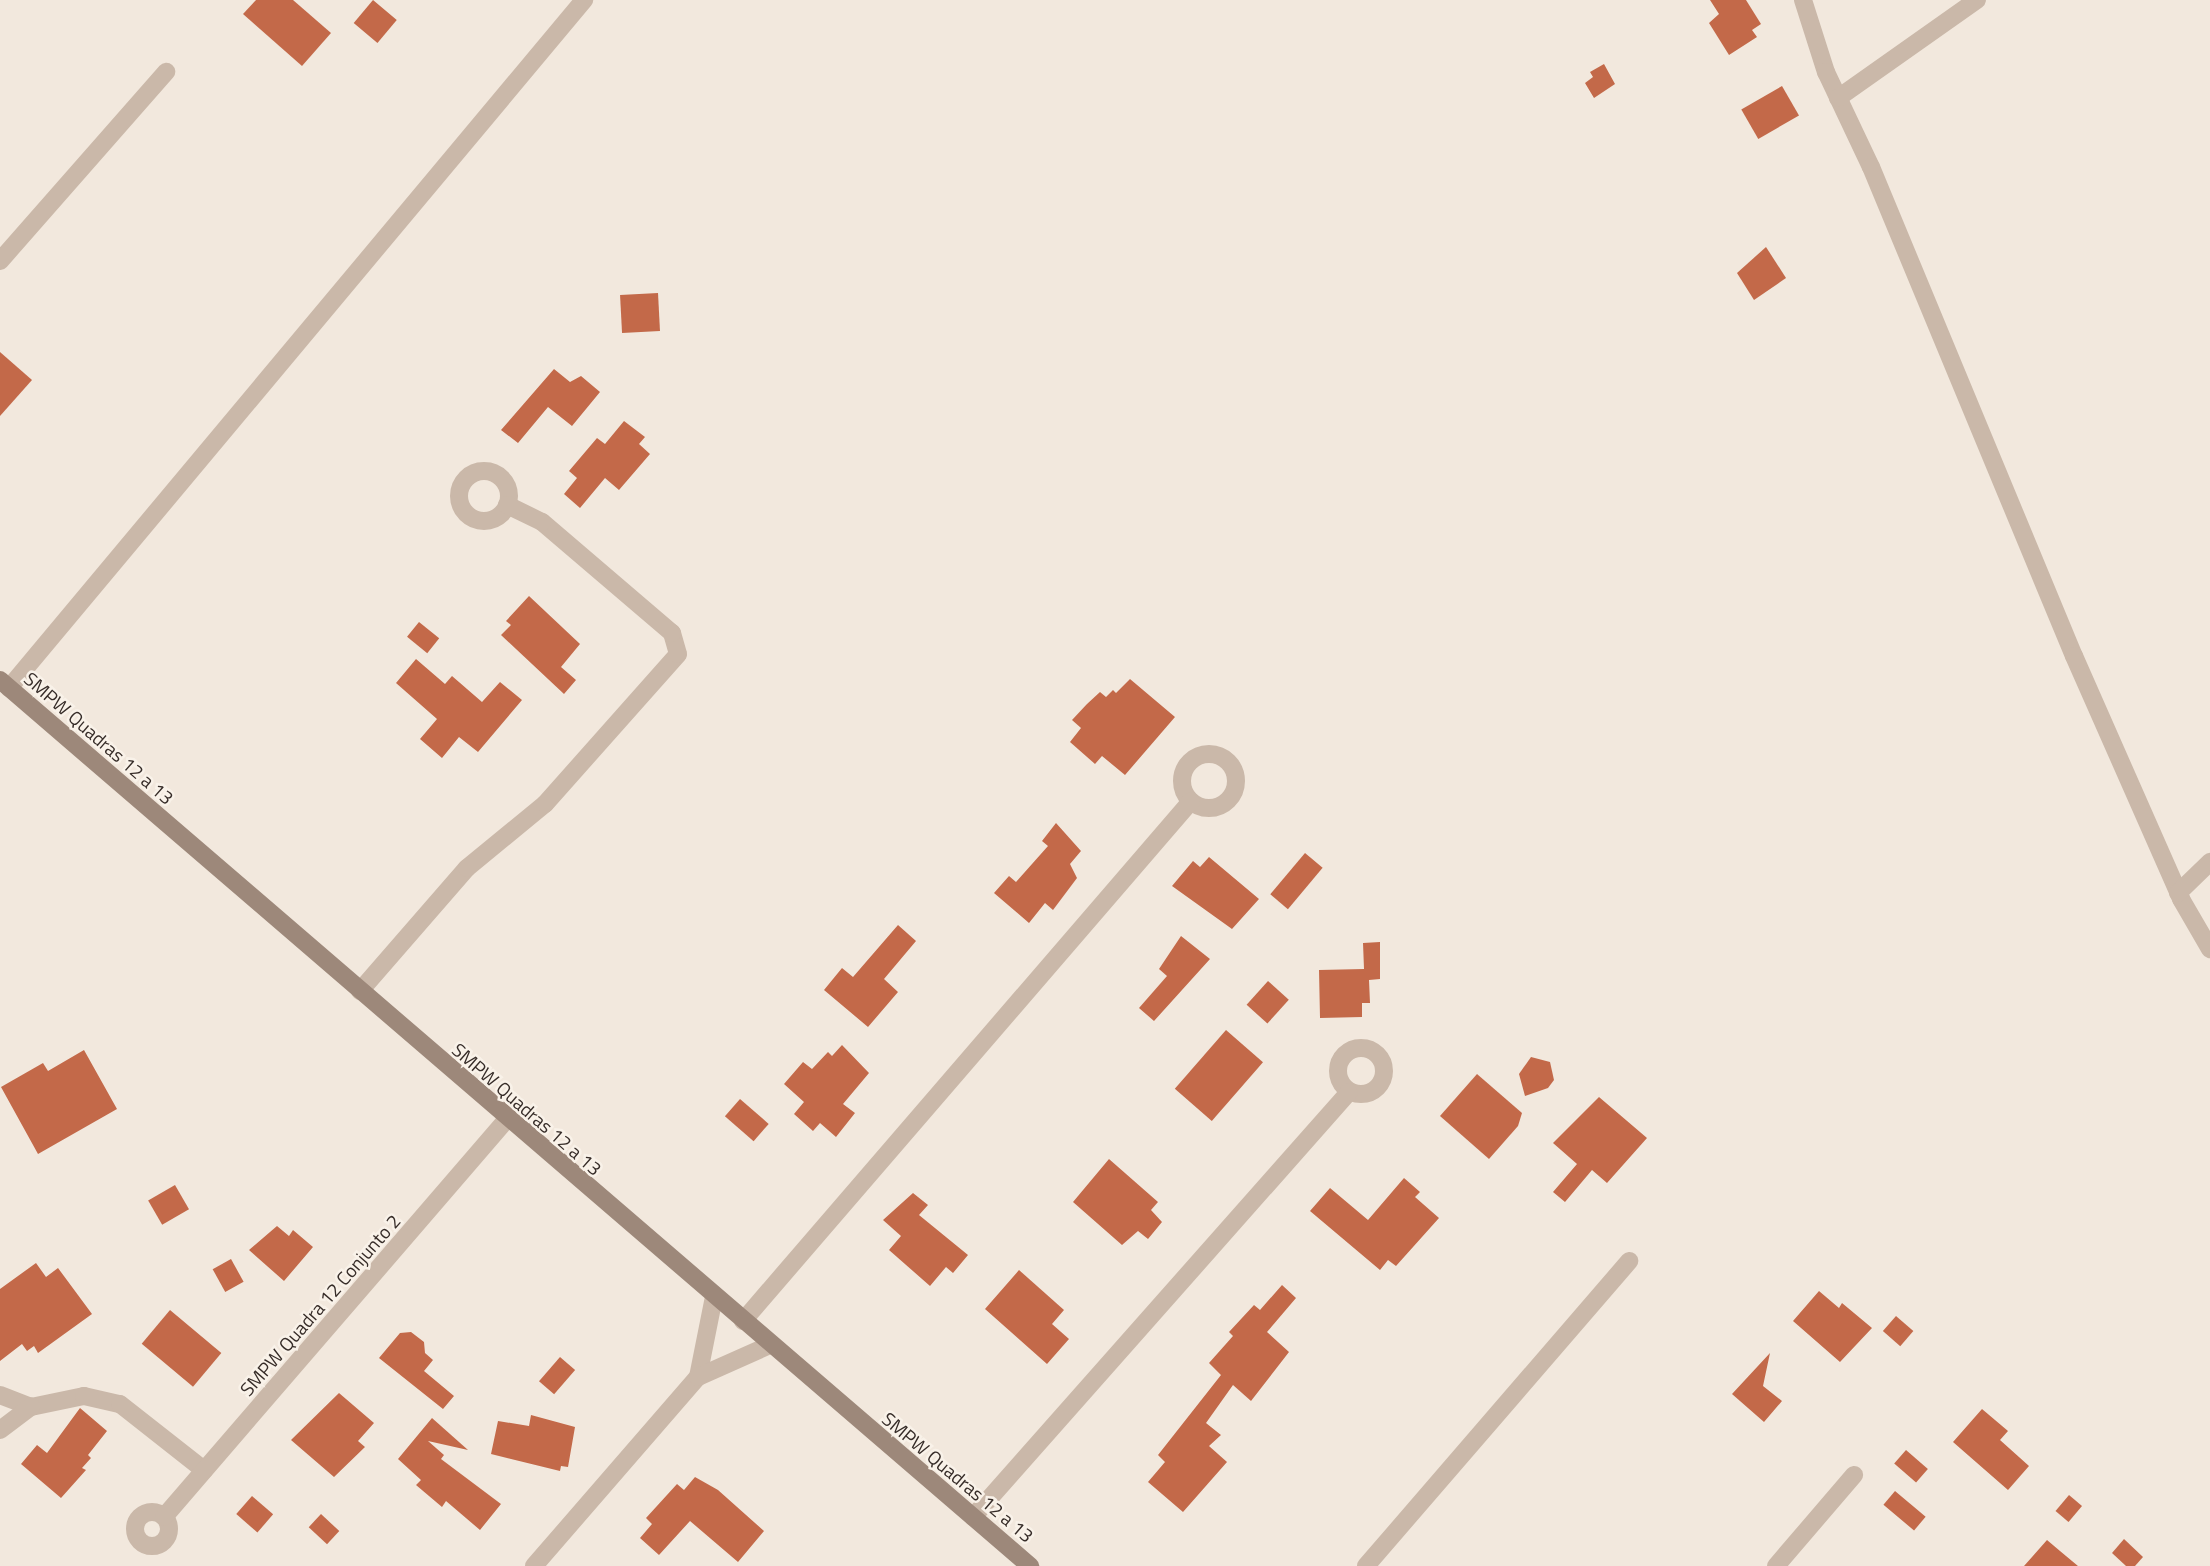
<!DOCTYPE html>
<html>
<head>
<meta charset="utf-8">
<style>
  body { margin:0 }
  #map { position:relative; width:2210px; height:1566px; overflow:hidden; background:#f2e8dd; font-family:"Titillium Web",sans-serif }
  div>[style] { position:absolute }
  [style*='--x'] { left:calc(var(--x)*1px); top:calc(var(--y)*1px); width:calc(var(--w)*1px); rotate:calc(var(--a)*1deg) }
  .building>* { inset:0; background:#c36949; transform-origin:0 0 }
  .street>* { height:18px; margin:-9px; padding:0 9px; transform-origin:9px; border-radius:9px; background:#cab8a9 }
  .street>.ring { margin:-9px; padding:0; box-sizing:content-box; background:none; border:18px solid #cab8a9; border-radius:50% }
  .secondary>* { height:18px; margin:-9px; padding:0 9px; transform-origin:9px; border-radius:9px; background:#9d887a }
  span { translate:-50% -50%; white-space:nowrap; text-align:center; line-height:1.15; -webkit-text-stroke:5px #f9f2e9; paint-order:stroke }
  .street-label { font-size:19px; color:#372d29 }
</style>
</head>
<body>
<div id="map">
  <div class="building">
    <i style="clip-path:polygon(256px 0,293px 0,331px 33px,302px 66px,243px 14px)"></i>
    <i style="left:373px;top:0;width:31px;height:30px;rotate:40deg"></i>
    <i style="clip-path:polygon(1710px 0,1746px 0,1761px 24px,1752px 30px,1757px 37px,1729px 55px,1709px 23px,1719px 14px)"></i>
    <i style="clip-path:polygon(1604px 64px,1615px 84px,1594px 98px,1585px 83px,1593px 77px,1590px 72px)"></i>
    <i style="left:1782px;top:86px;width:34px;height:47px;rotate:60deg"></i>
    <i style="clip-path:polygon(1766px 247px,1786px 278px,1754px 300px,1737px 273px)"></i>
    <i style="left:658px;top:293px;width:38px;height:38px;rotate:87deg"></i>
    <i style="clip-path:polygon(0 352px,32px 380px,0 416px)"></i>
    <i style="clip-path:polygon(554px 369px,570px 382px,581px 376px,600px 392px,572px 426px,548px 407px,518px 443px,501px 430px)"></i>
    <i style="clip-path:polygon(624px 421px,645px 437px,639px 444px,650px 454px,619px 490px,605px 478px,580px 508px,564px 494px,577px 478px,569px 471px,597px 438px,605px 444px)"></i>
    <i style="clip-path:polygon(529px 596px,580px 644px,561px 667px,576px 680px,564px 694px,501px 635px,511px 625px,506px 621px)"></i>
    <i style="left:419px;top:622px;width:26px;height:19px;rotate:39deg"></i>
    <i style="clip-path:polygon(416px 659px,445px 684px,452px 676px,482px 702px,500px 682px,522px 700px,478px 752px,459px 737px,442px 758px,420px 739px,437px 719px,396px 683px)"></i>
    <i style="clip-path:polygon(1130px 679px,1175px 717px,1125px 775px,1102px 756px,1095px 764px,1070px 742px,1081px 728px,1072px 720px,1087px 704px,1100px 692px,1106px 697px,1113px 690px,1116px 693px)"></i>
    <i style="clip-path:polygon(1056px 823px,1081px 851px,1070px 864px,1077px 878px,1053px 910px,1045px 903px,1029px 923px,994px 893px,1009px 876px,1016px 882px,1048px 846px,1042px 841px)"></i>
    <i style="left:1305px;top:853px;width:23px;height:54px;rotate:40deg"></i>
    <i style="clip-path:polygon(1209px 857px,1259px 899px,1232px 929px,1172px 886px,1193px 861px,1200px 867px)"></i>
    <i style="clip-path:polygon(898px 925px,916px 941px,884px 979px,898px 992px,868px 1027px,824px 990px,842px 968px,853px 977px)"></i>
    <i style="clip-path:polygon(1181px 936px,1210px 959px,1154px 1021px,1139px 1008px,1167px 976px,1159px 969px)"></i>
    <i style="clip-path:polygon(1380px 942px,1380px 979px,1369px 980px,1370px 1003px,1362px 1003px,1362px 1017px,1320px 1018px,1319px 970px,1364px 969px,1363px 943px)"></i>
    <i style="left:1268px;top:981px;width:28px;height:32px;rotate:42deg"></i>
    <i style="left:1226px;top:1030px;width:49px;height:78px;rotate:41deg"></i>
    <i style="clip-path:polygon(842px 1045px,869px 1073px,843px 1104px,855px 1113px,836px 1137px,820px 1123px,813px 1131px,794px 1114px,804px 1102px,784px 1084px,803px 1062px,812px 1069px,828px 1052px,832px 1056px)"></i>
    <i style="clip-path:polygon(84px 1050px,117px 1109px,38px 1154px,1px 1087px,43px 1063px,48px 1071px)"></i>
    <i style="clip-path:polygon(1531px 1057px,1550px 1062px,1554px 1080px,1548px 1088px,1525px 1096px,1519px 1074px)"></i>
    <i style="clip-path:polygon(1477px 1074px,1522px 1113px,1518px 1126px,1489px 1159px,1440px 1116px)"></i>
    <i style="clip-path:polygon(1599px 1097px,1647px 1138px,1607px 1183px,1592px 1170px,1565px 1202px,1553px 1192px,1577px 1164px,1553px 1143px)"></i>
    <i style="left:740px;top:1099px;width:38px;height:23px;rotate:41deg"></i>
    <i style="clip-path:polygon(1109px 1159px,1158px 1202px,1151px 1210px,1162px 1222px,1148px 1239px,1138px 1231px,1122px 1245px,1073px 1202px)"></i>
    <i style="clip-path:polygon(1404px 1178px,1420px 1192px,1415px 1197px,1439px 1218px,1396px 1266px,1388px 1260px,1380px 1270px,1310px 1211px,1330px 1188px,1368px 1220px)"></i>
    <i style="left:175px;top:1185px;width:28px;height:31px;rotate:60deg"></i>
    <i style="clip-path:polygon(913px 1193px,928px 1205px,919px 1215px,968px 1255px,953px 1273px,946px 1267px,930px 1286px,889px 1250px,901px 1236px,883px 1220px)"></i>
    <i style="clip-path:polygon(277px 1226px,289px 1236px,293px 1230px,313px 1247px,284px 1281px,249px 1250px)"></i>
    <i style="left:231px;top:1259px;width:26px;height:21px;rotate:61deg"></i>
    <i style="clip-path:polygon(36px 1263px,46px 1277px,58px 1268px,92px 1314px,38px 1353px,34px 1346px,27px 1351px,22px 1344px,0 1361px,0 1289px)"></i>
    <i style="clip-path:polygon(1019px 1270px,1064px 1310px,1052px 1324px,1069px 1339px,1047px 1364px,985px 1309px)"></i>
    <i style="clip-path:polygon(1282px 1285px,1296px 1298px,1267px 1332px,1289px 1352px,1251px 1401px,1233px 1385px,1206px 1423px,1221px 1435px,1209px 1446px,1227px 1462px,1183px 1512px,1148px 1482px,1165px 1462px,1158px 1455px,1221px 1375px,1209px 1363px,1233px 1336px,1229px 1332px,1254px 1305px,1260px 1310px)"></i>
    <i style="clip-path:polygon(1819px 1291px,1839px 1308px,1842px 1303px,1872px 1328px,1840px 1362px,1793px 1321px)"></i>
    <i style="left:170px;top:1310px;width:67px;height:44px;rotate:40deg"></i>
    <i style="left:1896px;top:1316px;width:23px;height:20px;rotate:41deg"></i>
    <i style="clip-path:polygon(411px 1332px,424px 1342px,425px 1353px,433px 1360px,424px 1371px,454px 1396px,443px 1409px,379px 1358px,400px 1333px)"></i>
    <i style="clip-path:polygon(1770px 1353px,1763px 1386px,1782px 1401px,1764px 1422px,1732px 1394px)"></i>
    <i style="left:560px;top:1357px;width:20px;height:32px;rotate:41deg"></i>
    <i style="clip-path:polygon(339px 1393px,374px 1423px,358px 1441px,365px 1447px,334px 1477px,291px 1440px)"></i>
    <i style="clip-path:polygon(80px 1408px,107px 1431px,88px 1455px,91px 1458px,82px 1468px,86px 1470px,61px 1498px,21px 1464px,37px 1445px,47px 1453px)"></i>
    <i style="clip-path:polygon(1982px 1409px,2008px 1431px,2000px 1440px,2029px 1466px,2008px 1490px,1953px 1442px)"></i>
    <i style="clip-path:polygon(531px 1415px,575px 1427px,568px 1467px,561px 1466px,560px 1471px,491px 1454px,498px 1421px,529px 1426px)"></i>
    <i style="clip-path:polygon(432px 1418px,468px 1450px,428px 1441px,444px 1455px,441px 1459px,501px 1504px,480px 1530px,446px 1501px,442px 1507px,416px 1485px,421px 1480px,398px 1459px)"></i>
    <i style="left:1906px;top:1450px;width:29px;height:18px;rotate:41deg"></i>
    <i style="clip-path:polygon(695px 1477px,718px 1490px,764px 1531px,738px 1562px,690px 1521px,659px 1555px,640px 1538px,652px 1524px,646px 1518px,677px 1484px,684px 1490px)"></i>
    <i style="left:1895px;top:1491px;width:40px;height:18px;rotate:40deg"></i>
    <i style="left:2069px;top:1495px;width:17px;height:21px;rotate:40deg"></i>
    <i style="left:252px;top:1496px;width:28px;height:24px;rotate:41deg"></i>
    <i style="left:321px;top:1514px;width:25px;height:18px;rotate:43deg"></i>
    <i style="clip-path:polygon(2124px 1539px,2143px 1557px,2135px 1566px,2126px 1566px,2112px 1553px)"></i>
    <i style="clip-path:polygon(2047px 1540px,2060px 1551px,2078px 1566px,2024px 1566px)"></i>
  </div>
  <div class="street">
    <i style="--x:1803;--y:0;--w:76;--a:72.3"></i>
    <i style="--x:1826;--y:72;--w:105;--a:64.7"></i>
    <i style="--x:1871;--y:167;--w:529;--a:67.46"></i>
    <i style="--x:2074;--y:656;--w:266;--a:66.2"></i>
    <i style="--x:2181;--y:899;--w:58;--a:59.9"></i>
    <i style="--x:1838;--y:98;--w:170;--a:-35.2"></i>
    <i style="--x:0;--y:261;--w:252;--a:-48.7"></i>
    <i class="ring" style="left:459px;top:471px;width:32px;height:32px"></i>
    <i style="--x:9;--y:688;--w:897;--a:-50.11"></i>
    <i class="ring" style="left:1182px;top:754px;width:36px;height:36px"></i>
    <i style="--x:2178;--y:893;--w:45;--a:-44.1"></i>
    <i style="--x:360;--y:991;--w:163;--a:-49"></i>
    <i style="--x:467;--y:868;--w:101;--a:-39.4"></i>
    <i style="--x:545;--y:804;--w:200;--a:-48.4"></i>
    <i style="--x:678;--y:654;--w:22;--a:-106"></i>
    <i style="--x:672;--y:633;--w:171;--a:-139.5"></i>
    <i style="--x:542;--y:522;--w:39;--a:-154"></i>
    <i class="ring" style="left:1338px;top:1048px;width:28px;height:28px"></i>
    <i style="--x:743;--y:1321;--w:686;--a:-49.25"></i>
    <i style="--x:698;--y:1377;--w:82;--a:-78.7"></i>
    <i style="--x:0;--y:1395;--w:33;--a:21"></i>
    <i style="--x:31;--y:1407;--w:54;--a:-11.7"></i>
    <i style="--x:84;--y:1396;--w:37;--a:13"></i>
    <i style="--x:120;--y:1404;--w:107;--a:38.2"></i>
    <i style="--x:0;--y:1430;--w:39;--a:-37"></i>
    <i class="ring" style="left:135px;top:1512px;width:16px;height:16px"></i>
    <i style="--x:164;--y:1517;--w:525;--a:-49.24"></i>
    <i style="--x:973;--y:1517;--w:567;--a:-48.5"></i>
    <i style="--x:534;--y:1566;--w:250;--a:-49.1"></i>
    <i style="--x:698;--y:1377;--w:79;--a:-24"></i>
    <i style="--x:1366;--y:1566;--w:403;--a:-49.2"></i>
    <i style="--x:1776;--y:1566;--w:120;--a:-49.4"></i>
  </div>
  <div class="secondary">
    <i style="--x:0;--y:680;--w:1359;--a:40.7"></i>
  </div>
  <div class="street-label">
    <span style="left:99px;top:738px;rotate:41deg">SMPW Quadras 12 a 13</span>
    <span style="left:527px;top:1109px;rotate:41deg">SMPW Quadras 12 a 13</span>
    <span style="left:320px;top:1305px;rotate:-49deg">SMPW Quadra 12 Conjunto 2</span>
    <span style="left:958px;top:1477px;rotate:40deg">SMPW Quadras 12 a 13</span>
  </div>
</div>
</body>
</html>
